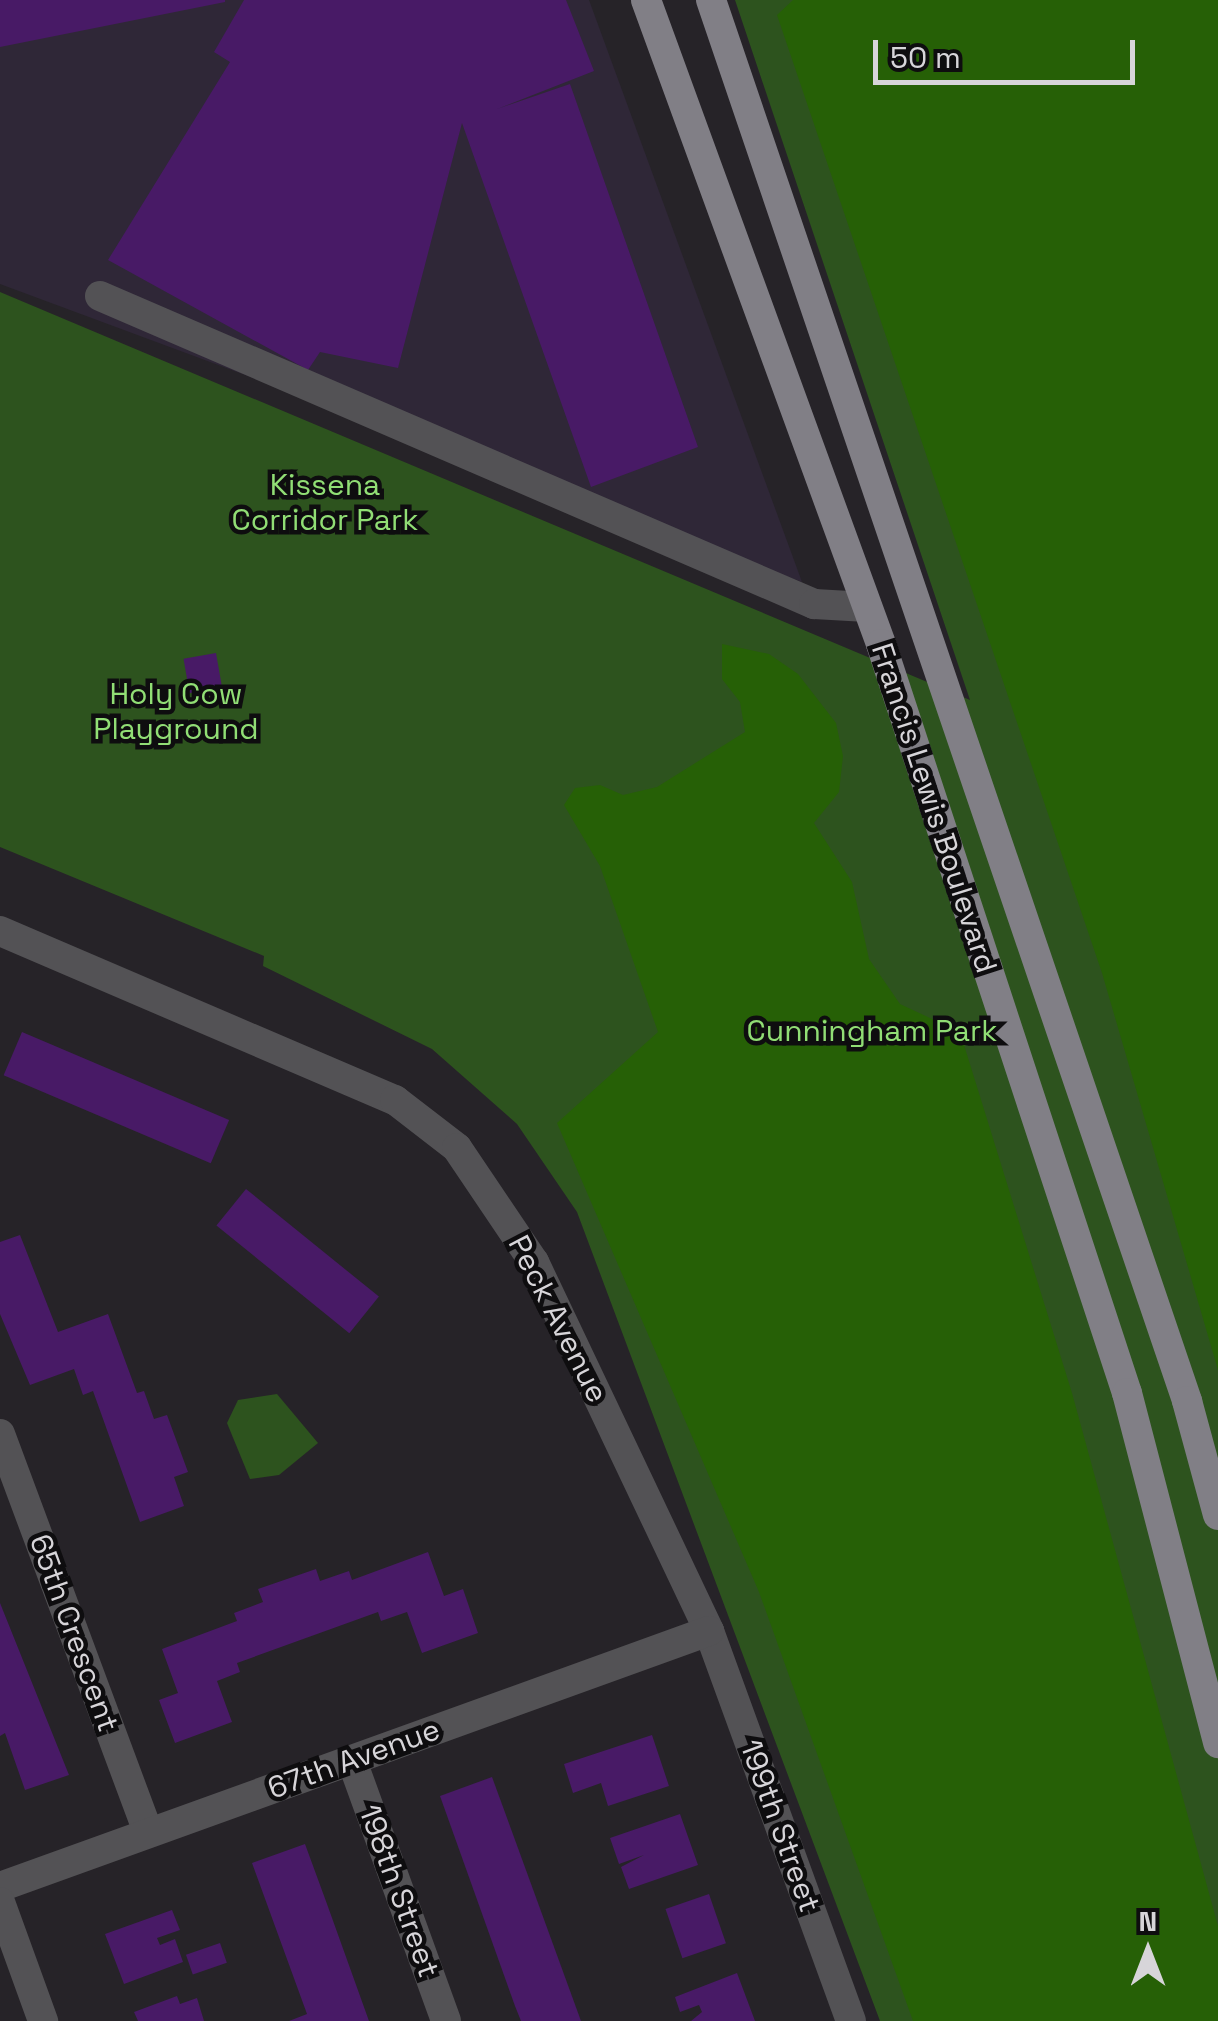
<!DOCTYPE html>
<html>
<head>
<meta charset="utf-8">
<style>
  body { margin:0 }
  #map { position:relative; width:1218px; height:2021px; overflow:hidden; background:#262328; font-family:"Space Grotesk",sans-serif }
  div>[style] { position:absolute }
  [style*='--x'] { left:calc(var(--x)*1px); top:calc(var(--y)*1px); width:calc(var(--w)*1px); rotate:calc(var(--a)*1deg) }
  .education>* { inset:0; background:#2f2737 }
  .green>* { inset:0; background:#2d531e }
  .forest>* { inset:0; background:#266006 }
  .building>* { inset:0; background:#481a66; transform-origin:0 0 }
  .minor>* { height:30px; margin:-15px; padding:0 15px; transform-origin:15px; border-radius:15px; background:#535255 }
  .major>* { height:30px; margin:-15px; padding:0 15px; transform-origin:15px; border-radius:15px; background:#817f86 }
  span { translate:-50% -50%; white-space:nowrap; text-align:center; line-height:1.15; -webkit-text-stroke:9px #0e0d0f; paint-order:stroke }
  .park-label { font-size:30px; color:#91de75 }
  .street-label { font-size:30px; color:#d7d5d9 }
  .north { position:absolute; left:1098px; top:1901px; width:100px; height:100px; -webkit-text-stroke:8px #0e0d0f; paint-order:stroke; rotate:0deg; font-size:28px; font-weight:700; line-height:40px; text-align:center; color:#d7d5d9 }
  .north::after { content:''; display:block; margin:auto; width:35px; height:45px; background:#d7d5d9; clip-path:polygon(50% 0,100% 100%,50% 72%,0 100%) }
  .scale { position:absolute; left:873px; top:40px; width:262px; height:45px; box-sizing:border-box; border:5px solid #d7d5d9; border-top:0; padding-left:12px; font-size:30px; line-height:35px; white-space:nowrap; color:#d7d5d9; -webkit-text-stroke:8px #0e0d0f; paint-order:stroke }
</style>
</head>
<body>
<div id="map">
  <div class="education">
    <i style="clip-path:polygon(0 0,589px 0,802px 582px,0 284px)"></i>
  </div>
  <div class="green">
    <i style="clip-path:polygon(735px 0,1218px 0,1218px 2021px,880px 2021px,577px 1212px,517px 1124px,432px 1049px,263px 966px,264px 956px,0 847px,0 292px,970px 700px)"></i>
    <i style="clip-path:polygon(277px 1394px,318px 1443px,279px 1475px,250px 1479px,227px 1423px,238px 1400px)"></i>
  </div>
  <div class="forest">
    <i style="clip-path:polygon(793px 0,1218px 0,1218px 1370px,1102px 973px,777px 15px)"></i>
    <i style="clip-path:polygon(722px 644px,769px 654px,798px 674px,836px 723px,843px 756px,839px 792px,814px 823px,852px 882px,869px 959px,900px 1004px,960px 1032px,1072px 1393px,1218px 1926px,1218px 2021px,913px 2021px,759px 1592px,557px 1123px,658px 1032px,600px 866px,564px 805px,575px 788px,600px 785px,623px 795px,657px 787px,745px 732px,740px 702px,722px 679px)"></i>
  </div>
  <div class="building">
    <i style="clip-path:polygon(0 0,225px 0,225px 2px,0 47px)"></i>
    <i style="clip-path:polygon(244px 0,566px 0,594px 71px,497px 109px,570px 84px,698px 447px,591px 487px,462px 123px,398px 368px,320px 352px,308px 370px,108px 260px,230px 62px,214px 52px)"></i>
    <i style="left:216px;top:653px;width:35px;height:33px;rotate:80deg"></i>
    <i style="left:22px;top:1032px;width:225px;height:47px;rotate:23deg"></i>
    <i style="left:246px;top:1189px;width:171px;height:47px;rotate:39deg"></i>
    <i style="clip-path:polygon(20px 1235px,58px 1332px,108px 1314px,137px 1393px,144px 1391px,154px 1419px,167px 1415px,188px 1472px,174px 1477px,184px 1506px,140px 1522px,93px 1391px,83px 1395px,74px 1369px,30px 1385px,0 1314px,0 1242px)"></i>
    <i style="clip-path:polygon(428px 1552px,444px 1596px,463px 1589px,478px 1633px,422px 1653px,407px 1612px,381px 1621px,378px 1612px,237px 1663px,240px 1672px,217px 1681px,232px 1722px,175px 1743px,159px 1700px,178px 1693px,162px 1649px,237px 1621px,234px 1613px,263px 1602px,258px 1589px,316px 1569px,320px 1581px,349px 1571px,352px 1580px)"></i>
    <i style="clip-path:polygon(0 1603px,69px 1775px,25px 1790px,5px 1733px,0 1736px)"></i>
    <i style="clip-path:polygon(652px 1735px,669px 1786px,608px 1806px,601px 1783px,573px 1793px,564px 1764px)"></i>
    <i style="clip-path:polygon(492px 1777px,503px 1807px,581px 2021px,521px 2021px,515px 2006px,440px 1796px)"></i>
    <i style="clip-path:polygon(680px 1814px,698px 1865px,629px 1889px,621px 1867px,644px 1855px,619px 1864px,610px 1838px)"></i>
    <i style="clip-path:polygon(305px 1844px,327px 1904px,369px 2021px,289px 2021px,307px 2014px,252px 1863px)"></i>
    <i style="left:709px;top:1894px;width:52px;height:46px;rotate:71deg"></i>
    <i style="clip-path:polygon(172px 1910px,180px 1930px,157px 1938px,160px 1945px,175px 1939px,183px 1962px,124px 1984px,105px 1934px)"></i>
    <i style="left:220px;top:1943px;width:21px;height:36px;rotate:71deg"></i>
    <i style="clip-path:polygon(737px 1973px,755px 2021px,691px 2021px,702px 2012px,699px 2005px,680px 2012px,675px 1997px)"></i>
    <i style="clip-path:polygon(177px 1996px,180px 2004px,197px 1998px,204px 2021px,138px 2021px,134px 2012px)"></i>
  </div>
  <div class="minor">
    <i style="--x:100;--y:296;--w:778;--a:23.33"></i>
    <i style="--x:814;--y:604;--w:53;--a:3.2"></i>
    <i style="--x:0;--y:931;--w:430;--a:23.2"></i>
    <i style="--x:395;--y:1100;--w:78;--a:37.7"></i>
    <i style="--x:457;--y:1148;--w:138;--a:56"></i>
    <i style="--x:534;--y:1262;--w:408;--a:64.6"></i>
    <i style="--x:709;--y:1631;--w:415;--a:70"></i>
    <i style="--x:0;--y:1434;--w:425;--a:69.6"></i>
    <i style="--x:352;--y:1761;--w:276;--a:70.1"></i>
    <i style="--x:0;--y:1887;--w:754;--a:-19.85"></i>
    <i style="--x:0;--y:1902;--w:127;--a:70.1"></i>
  </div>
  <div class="major">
    <i style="--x:646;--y:0;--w:686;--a:69.95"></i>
    <i style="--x:881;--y:644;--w:788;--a:71.82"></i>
    <i style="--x:1127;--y:1393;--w:362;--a:75.4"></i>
    <i style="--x:711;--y:0;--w:1480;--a:71.23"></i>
    <i style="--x:1187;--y:1401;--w:118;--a:74.8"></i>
  </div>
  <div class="park-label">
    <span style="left:325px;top:502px">Kissena<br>Corridor Park</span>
    <span style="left:176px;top:711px">Holy Cow<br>Playground</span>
    <span style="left:872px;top:1031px">Cunningham Park</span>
  </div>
  <div class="street-label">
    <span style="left:934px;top:808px;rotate:72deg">Francis Lewis Boulevard</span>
    <span style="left:558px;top:1319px;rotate:63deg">Peck Avenue</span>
    <span style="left:74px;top:1633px;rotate:70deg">65th Crescent</span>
    <span style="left:354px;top:1759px;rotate:-20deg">67th Avenue</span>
    <span style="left:780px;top:1826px;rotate:70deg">199th Street</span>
    <span style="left:399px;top:1891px;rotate:70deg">198th Street</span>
  </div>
  <div class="north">N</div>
  <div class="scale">50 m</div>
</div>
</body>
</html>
